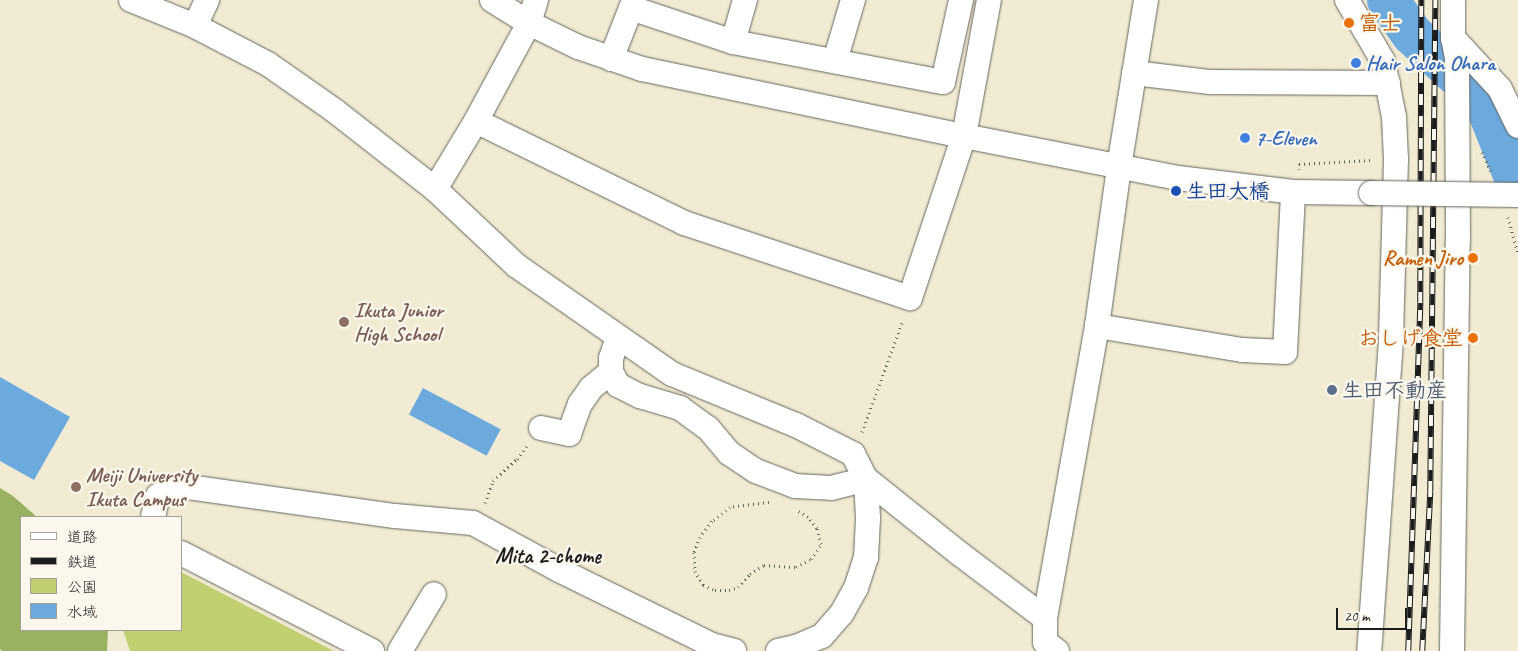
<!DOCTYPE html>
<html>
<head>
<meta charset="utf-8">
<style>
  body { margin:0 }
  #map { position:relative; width:1518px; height:651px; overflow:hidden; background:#f1ebd3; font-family:Caveat,"Klee One",sans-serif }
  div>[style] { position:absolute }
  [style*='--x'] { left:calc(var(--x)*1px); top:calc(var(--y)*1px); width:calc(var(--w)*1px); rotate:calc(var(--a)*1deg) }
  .green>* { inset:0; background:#c2cf70 }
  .forest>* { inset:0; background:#99b262 }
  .water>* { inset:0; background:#6caade; transform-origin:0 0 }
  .river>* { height:42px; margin:-21px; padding:0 21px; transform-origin:21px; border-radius:21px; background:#6caade }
  .path>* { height:3px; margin-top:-1.5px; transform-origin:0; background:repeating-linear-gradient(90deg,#67645c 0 1px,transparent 0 5px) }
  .roads { filter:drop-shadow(0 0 1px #67645c) drop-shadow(0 0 1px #67645c) }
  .minor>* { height:24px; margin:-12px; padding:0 12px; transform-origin:12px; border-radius:12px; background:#fff }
  .rail>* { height:5.5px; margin-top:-2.75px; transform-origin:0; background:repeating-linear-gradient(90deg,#fbf7ec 0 11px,#1c1c1c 0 22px); box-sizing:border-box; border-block:1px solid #1c1c1c }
  .bridges { filter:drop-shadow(0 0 1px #67645c) drop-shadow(0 0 1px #67645c) }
  .minor-bridge>* { height:24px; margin:-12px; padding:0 12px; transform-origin:12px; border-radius:12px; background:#fff }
  .dots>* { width:14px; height:14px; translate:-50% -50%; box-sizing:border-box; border:2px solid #fbf7ec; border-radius:50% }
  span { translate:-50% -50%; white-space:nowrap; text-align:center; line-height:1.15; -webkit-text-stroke:4.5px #fbf7ec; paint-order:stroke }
  .food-label { font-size:21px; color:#c56008; font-weight:700 }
  .left { translate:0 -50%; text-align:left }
  .right { translate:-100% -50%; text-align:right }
  .shop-label { font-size:21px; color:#366cbe; font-weight:700 }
  .transit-label { font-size:21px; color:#164399; font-weight:700 }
  .education-label { font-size:21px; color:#785e54; font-weight:700 }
  .service-label { font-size:21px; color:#4e5e75; font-weight:700 }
  .neighbourhood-label { font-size:22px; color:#1c1c1c; font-weight:700 }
  .legend { position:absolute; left:20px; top:516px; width:162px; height:115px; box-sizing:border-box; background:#fbf7ec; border:1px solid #a29f99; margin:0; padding:6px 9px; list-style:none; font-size:15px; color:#1c1c1c }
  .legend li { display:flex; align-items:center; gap:10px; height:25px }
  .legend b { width:25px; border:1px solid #a29f99 }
  .scale { position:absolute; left:1336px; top:608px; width:71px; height:22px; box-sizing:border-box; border:2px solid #1c1c1c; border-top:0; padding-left:6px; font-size:15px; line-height:18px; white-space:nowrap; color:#1c1c1c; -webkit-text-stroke:4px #fbf7ec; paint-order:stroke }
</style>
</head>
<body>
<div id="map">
  <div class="green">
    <i style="clip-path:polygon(181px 572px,334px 651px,130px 651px,123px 630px,181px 630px)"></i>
  </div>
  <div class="forest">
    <i style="clip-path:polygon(0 488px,13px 496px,37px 517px,21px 517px,21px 630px,108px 630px,107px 651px,2px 651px,0 649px)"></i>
  </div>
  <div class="water">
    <i style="clip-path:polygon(0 377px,70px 417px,34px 480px,0 461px)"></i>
    <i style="left:423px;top:388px;width:88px;height:30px;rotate:28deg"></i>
  </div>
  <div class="river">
    <i style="--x:1388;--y:0;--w:42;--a:54.8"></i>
    <i style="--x:1412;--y:34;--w:98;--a:42.5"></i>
    <i style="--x:1484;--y:100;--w:92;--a:68.2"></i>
  </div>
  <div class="path">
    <i style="--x:1482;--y:152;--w:21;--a:65"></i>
    <i style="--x:1299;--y:169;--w:5;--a:-90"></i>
    <i style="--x:1299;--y:164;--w:73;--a:-3.1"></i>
    <i style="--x:1508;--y:217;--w:39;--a:75"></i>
    <i style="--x:862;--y:432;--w:119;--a:-69.9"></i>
    <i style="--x:769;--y:502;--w:39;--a:173"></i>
    <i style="--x:730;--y:507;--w:23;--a:142"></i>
    <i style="--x:712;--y:521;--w:20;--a:127"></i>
    <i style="--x:700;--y:537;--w:16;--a:112"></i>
    <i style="--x:694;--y:552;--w:19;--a:87"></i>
    <i style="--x:695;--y:571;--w:16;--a:60"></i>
    <i style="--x:703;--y:585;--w:13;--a:23"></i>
    <i style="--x:715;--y:590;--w:14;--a:0"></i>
    <i style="--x:729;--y:590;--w:9;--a:-18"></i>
    <i style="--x:738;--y:587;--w:18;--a:-47"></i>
    <i style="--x:750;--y:574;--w:17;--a:-33"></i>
    <i style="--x:764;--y:565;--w:32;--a:4"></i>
    <i style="--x:796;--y:567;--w:17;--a:-28"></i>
    <i style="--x:811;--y:559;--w:18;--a:-56"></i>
    <i style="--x:821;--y:544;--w:16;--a:-104"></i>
    <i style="--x:817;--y:528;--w:14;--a:-129"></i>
    <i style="--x:808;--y:517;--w:12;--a:-149"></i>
    <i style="--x:485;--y:503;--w:23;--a:-70"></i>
    <i style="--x:493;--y:481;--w:33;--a:-43"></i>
    <i style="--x:517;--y:459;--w:17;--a:-54"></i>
  </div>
  <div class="roads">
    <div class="minor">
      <i style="--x:131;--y:0;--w:69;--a:22.1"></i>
      <i style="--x:195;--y:26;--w:82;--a:27.5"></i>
      <i style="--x:268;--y:64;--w:82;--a:35"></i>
      <i style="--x:335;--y:111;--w:127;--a:38"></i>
      <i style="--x:435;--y:189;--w:112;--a:43.2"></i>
      <i style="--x:517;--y:266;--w:189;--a:34.9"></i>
      <i style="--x:672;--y:374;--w:134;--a:22.4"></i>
      <i style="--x:796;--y:425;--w:64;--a:27"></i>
      <i style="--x:853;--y:454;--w:28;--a:63"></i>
      <i style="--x:866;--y:479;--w:120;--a:38.6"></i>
      <i style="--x:960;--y:554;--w:106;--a:37"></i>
      <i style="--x:492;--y:0;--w:44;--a:31.9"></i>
      <i style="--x:529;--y:23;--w:55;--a:26.1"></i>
      <i style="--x:578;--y:47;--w:68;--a:19"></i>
      <i style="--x:642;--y:69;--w:329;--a:11.8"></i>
      <i style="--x:964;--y:136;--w:218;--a:11.1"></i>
      <i style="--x:1178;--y:178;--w:116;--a:6.9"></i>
      <i style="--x:1293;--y:192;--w:78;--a:0.7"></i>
      <i style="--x:1347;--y:0;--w:71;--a:59.5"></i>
      <i style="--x:1383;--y:61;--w:57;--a:78.9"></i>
      <i style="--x:1394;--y:117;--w:42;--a:87.3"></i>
      <i style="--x:1396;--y:159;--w:181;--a:91.6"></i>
      <i style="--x:1391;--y:340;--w:312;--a:94"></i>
      <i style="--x:195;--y:26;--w:29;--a:-65"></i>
      <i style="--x:1453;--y:38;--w:69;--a:47.3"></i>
      <i style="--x:1500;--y:89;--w:41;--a:64.1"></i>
      <i style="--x:733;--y:42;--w:44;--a:-74.1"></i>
      <i style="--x:611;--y:59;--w:55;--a:-68.6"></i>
      <i style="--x:631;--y:8;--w:108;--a:18.4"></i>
      <i style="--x:733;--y:42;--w:214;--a:10.8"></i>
      <i style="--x:943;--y:82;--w:84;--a:-77.6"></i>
      <i style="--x:835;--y:61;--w:64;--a:-73.6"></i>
      <i style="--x:1134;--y:73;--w:77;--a:6.8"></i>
      <i style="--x:1210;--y:82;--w:178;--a:0.3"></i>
      <i style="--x:476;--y:121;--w:232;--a:26.1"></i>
      <i style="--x:684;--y:223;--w:238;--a:18.4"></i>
      <i style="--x:910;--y:298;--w:171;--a:-71.6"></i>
      <i style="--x:964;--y:136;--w:138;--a:-79.6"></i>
      <i style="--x:435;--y:189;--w:79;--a:-58.9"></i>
      <i style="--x:476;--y:121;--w:111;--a:-61.6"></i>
      <i style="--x:529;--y:23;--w:24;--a:-73"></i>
      <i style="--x:1097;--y:326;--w:147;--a:9.4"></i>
      <i style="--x:1242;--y:350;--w:43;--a:2.7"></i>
      <i style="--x:1285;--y:352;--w:160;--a:-87.1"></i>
      <i style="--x:618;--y:337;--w:22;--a:108"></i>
      <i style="--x:611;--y:358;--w:14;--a:90"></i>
      <i style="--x:611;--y:372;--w:15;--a:62"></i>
      <i style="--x:618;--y:385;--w:25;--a:27"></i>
      <i style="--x:640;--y:396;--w:42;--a:16.7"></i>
      <i style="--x:680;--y:408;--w:34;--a:36"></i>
      <i style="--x:708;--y:428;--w:33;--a:50"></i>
      <i style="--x:729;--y:453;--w:32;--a:34"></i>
      <i style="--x:756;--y:471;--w:42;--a:21"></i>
      <i style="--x:795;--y:486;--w:36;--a:3"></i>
      <i style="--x:831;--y:488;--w:36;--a:-14"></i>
      <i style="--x:541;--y:428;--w:29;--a:12"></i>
      <i style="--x:569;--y:434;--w:32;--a:-70"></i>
      <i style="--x:580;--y:404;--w:19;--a:-55"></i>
      <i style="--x:591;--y:388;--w:26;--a:-39"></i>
      <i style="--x:153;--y:517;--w:22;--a:-77"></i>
      <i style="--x:158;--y:496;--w:17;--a:-24"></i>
      <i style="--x:174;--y:489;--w:14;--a:-8"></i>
      <i style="--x:188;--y:487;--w:209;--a:8"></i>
      <i style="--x:395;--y:516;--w:78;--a:5.1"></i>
      <i style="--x:473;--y:523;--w:100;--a:28.6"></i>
      <i style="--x:561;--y:571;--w:168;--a:26.1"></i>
      <i style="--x:712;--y:645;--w:23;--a:15"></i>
      <i style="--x:181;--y:553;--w:215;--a:27.2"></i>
      <i style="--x:400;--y:651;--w:66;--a:-59.2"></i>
      <i style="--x:778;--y:651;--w:18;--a:-13"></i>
      <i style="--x:796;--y:647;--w:28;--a:-23"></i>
      <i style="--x:822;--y:636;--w:30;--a:-49"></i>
      <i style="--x:842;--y:613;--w:29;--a:-61"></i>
      <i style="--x:856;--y:588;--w:32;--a:-72"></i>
      <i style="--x:866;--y:558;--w:40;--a:-87.1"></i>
      <i style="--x:868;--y:518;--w:39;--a:-93"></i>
      <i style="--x:1057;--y:651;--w:15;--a:-143"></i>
      <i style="--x:1045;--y:642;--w:24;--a:-90"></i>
      <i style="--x:1045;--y:618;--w:297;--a:-79.9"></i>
      <i style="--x:1097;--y:326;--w:161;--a:-82.1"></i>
      <i style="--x:1119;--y:167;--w:169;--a:-80.8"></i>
      <i style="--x:1452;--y:651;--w:411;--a:-89.2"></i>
      <i style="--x:1458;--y:240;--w:182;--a:-90.3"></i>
      <i style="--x:1457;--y:58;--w:20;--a:-101"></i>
      <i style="--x:1453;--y:38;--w:38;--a:-90"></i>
    </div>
  </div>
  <div class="rail">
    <i style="--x:1408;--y:651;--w:348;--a:-88"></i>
    <i style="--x:1420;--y:303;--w:303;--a:-89.8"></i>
    <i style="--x:1422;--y:651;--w:159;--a:-87.1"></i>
    <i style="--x:1430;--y:492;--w:492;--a:-89.4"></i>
  </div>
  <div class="bridges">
    <div class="minor-bridge">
      <i style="--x:1371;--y:193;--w:147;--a:0.8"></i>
    </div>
  </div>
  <div class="dots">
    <i style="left:1349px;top:23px;background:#e8710a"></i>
    <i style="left:1356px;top:63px;background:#3f7fe0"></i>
    <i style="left:1245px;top:138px;background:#3f7fe0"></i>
    <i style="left:1176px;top:191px;background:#1a4fb4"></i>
    <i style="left:1473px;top:258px;background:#e8710a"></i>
    <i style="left:344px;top:322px;background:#8d6e63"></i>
    <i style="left:1473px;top:338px;background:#e8710a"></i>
    <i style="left:1332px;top:390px;background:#5c6f8a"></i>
    <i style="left:76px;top:487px;background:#8d6e63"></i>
  </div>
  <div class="food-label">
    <span class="left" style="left:1359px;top:23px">富士</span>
    <span class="right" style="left:1463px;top:258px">Ramen Jiro</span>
    <span class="right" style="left:1463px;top:338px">おしげ食堂</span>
  </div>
  <div class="shop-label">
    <span class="left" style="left:1366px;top:63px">Hair Salon Ohara</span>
    <span class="left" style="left:1255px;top:138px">7-Eleven</span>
  </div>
  <div class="transit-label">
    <span class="left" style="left:1186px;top:191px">生田大橋</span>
  </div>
  <div class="education-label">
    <span class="left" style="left:354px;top:322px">Ikuta Junior<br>High School</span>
    <span class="left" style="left:86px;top:487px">Meiji University<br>Ikuta Campus</span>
  </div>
  <div class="service-label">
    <span class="left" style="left:1342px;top:390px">生田不動産</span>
  </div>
  <div class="neighbourhood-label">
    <span style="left:548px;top:557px">Mita 2-chome</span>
  </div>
  <ul class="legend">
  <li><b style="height:6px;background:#fff"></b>道路</li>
  <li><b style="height:6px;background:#1c1c1c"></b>鉄道</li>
  <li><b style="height:14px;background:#c2cf70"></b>公園</li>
  <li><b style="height:14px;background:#6caade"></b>水域</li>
  </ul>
  <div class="scale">20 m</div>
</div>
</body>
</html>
